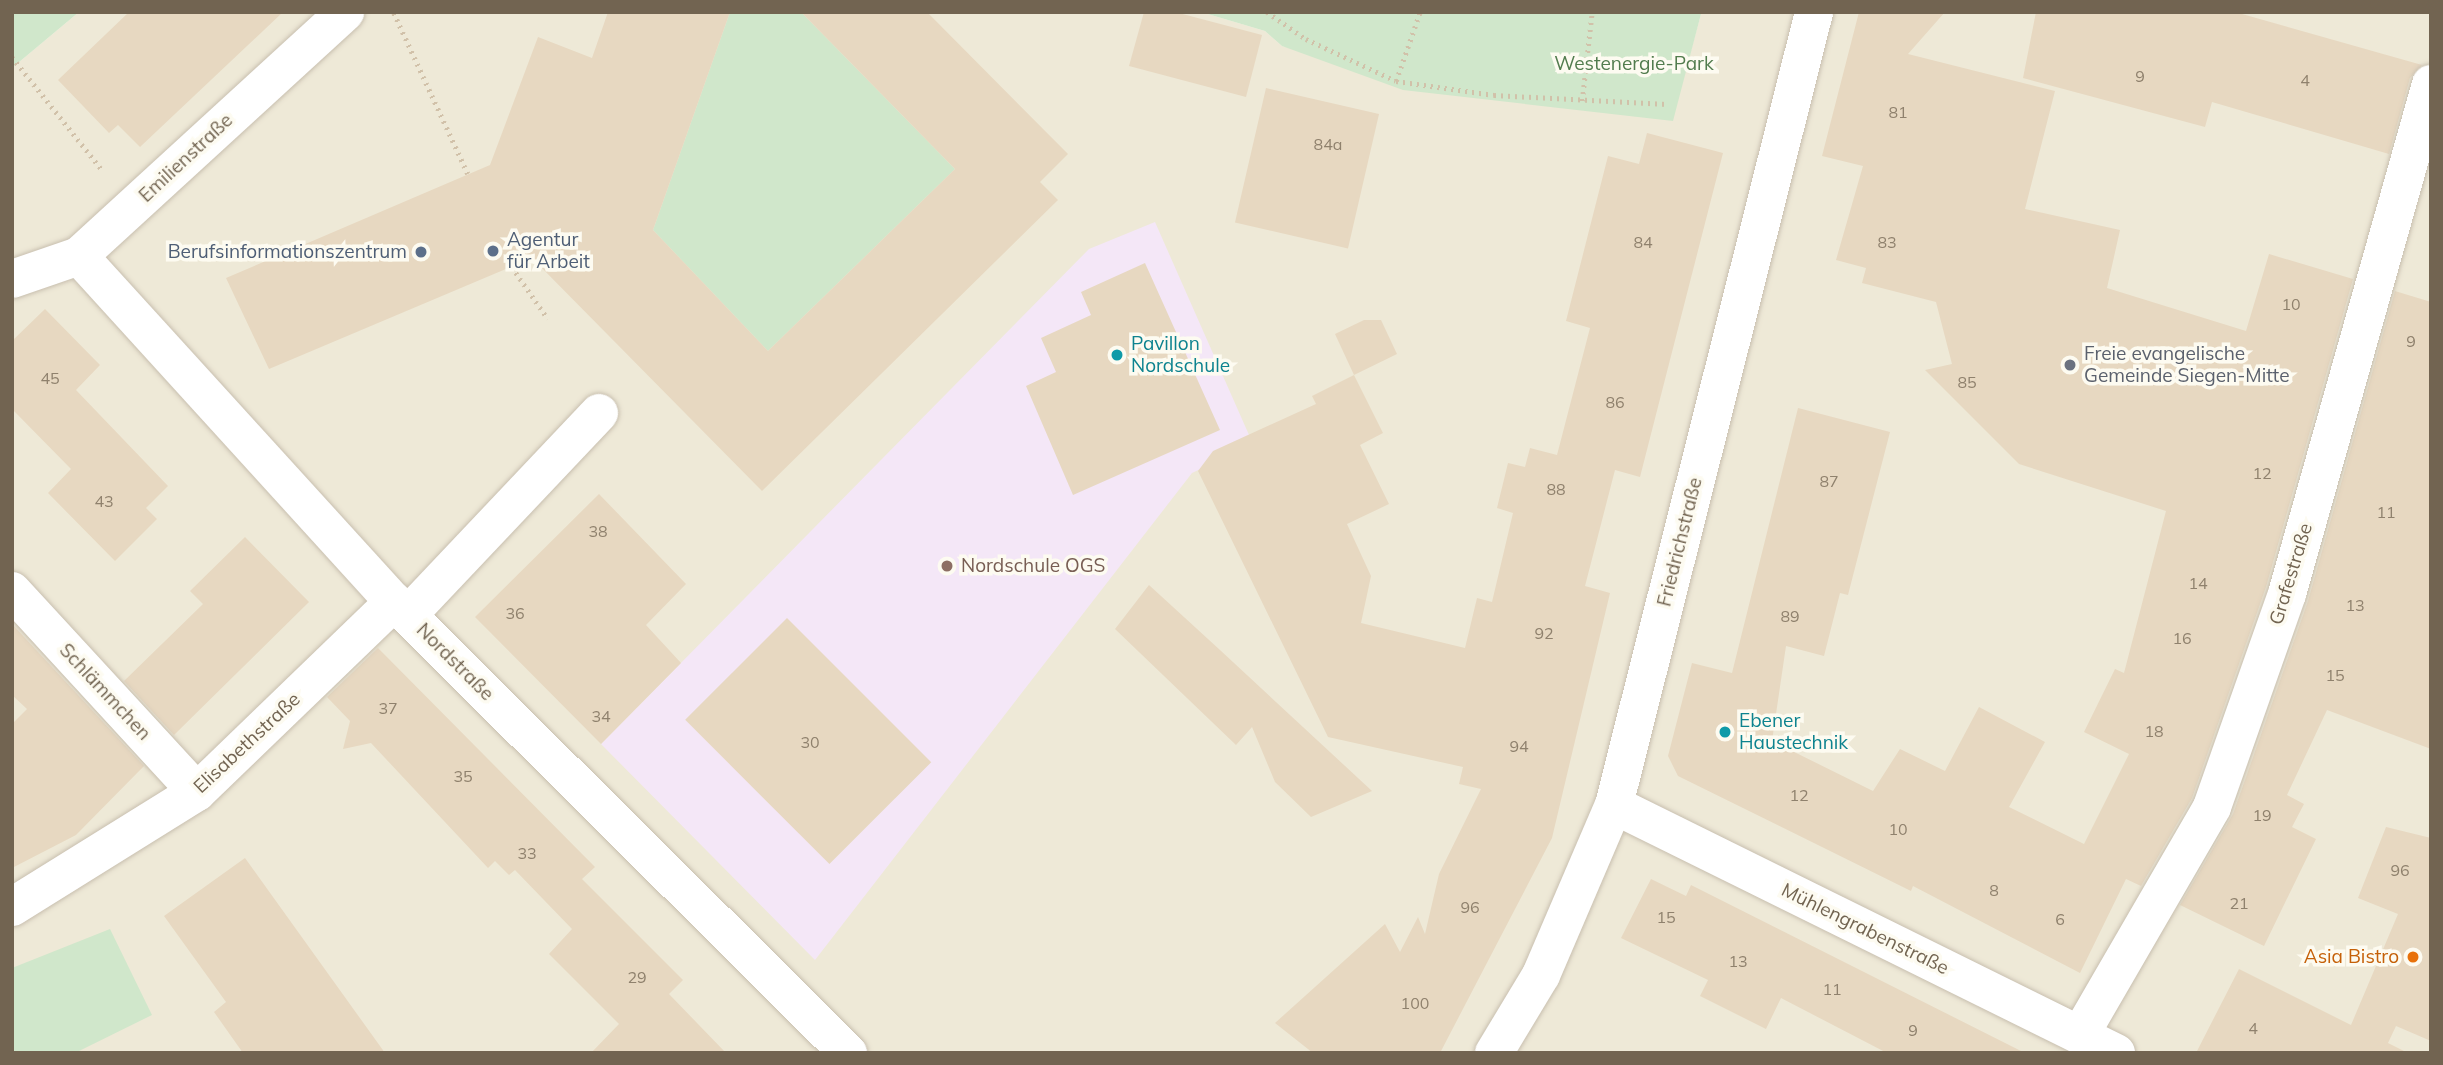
<!DOCTYPE html>
<html>
<head>
<meta charset="utf-8">
<style>
  body { margin:0 }
  #map { position:relative; width:2443px; height:1065px; overflow:hidden; background:#faf7eb; font-family:Mulish,sans-serif }
  div>[style] { position:absolute }
  [style*='--x'] { left:calc(var(--x)*1px); top:calc(var(--y)*1px); width:calc(var(--w)*1px); rotate:calc(var(--a)*1deg) }
  .residential>* { inset:0; background:#eee9d7 }
  .education>* { inset:0; background:#f4e7f7 }
  .green>* { inset:0; background:#d0e7cb }
  .building>* { inset:0; background:#e7d8c1; transform-origin:0 0 }
  .path>* { height:4.5px; margin-top:-2.25px; transform-origin:0; background:repeating-linear-gradient(90deg,#d1c1a9 0 2px,transparent 0 7px) }
  .roads { filter:drop-shadow(0 0 2px #c8bfaf) drop-shadow(0 0 2px #c8bfaf) }
  .minor>* { height:38px; margin:-19px; padding:0 19px; transform-origin:19px; border-radius:19px; background:#fff }
  .dots>* { width:19px; height:19px; translate:-50% -50%; box-sizing:border-box; border:4px solid #fdfbf1; border-radius:50% }
  span { translate:-50% -50%; white-space:nowrap; text-align:center; line-height:1.15; -webkit-text-stroke:7px #fdfbf1; paint-order:stroke }
  .number-label { font-size:16px; color:#8f816d }
  .number-label span { -webkit-text-stroke-width:0 }
  .park-label { font-size:19px; color:#527c4e }
  .street-label { font-size:19px; color:#726451 }
  .service-label { font-size:19px; color:#4e5e75 }
  .left { translate:0 -50%; text-align:left }
  .right { translate:-100% -50%; text-align:right }
  .culture-label { font-size:19px; color:#0d838f }
  .worship-label { font-size:19px; color:#5b616d }
  .education-label { font-size:19px; color:#785e54 }
  .food-label { font-size:19px; color:#c56008 }
  .frame { position:absolute; inset:0; border:14px solid #726451; pointer-events:none }
</style>
</head>
<body>
<div id="map">
  <div class="residential">
    <i style="clip-path:polygon(79px 12px,1201px 12px,1265px 31px,1282px 46px,1672px 120px,1701px 14px,2431px 12px,2431px 1053px,12px 1053px,12px 68px)"></i>
  </div>
  <div class="education">
    <i style="clip-path:polygon(1155px 222px,1253px 444px,1192px 473px,815px 960px,601px 744px,1089px 249px)"></i>
  </div>
  <div class="green">
    <i style="clip-path:polygon(12px 12px,79px 12px,12px 68px)"></i>
    <i style="clip-path:polygon(730px 12px,801px 12px,955px 169px,768px 351px,653px 230px)"></i>
    <i style="clip-path:polygon(1201px 12px,1717px 12px,1701px 14px,1673px 121px,1403px 90px,1282px 46px,1265px 31px)"></i>
    <i style="clip-path:polygon(110px 929px,152px 1015px,75px 1053px,12px 1053px,12px 968px)"></i>
  </div>
  <div class="building">
    <i style="clip-path:polygon(129px 12px,283px 12px,140px 147px,118px 125px,109px 133px,58px 80px)"></i>
    <i style="clip-path:polygon(608px 12px,730px 12px,653px 230px,768px 351px,955px 169px,801px 12px,927px 12px,1068px 154px,1040px 182px,1058px 200px,762px 491px,532px 258px,269px 369px,226px 278px,490px 165px,538px 37px,592px 58px)"></i>
    <i style="clip-path:polygon(1144px 12px,1175px 12px,1262px 35px,1246px 97px,1129px 66px)"></i>
    <i style="clip-path:polygon(1859px 12px,1945px 12px,1908px 54px,2055px 91px,2025px 209px,2120px 230px,2107px 288px,2246px 331px,2269px 254px,2353px 279px,2266px 587px,2192px 798px,2141px 886px,2126px 879px,2080px 973px,1913px 886px,1911px 891px,1678px 776px,1668px 756px,1692px 663px,1732px 673px,1798px 408px,1890px 432px,1848px 595px,1840px 593px,1824px 656px,1786px 646px,1772px 741px,1873px 791px,1900px 749px,1945px 771px,1979px 707px,2045px 742px,2009px 807px,2084px 844px,2129px 754px,2084px 732px,2115px 669px,2124px 673px,2166px 511px,2019px 464px,1925px 370px,1952px 364px,1936px 302px,1862px 283px,1866px 268px,1836px 260px,1863px 166px,1822px 156px)"></i>
    <i style="clip-path:polygon(2036px 12px,2235px 12px,2422px 65px,2410px 78px,2389px 154px,2212px 102px,2205px 127px,2023px 78px)"></i>
    <i style="left:1266px;top:88px;width:116px;height:138px;rotate:13deg"></i>
    <i style="clip-path:polygon(1647px 133px,1723px 153px,1640px 477px,1615px 470px,1585px 586px,1610px 593px,1552px 838px,1440px 1053px,1313px 1053px,1275px 1023px,1385px 924px,1400px 952px,1418px 917px,1425px 934px,1439px 874px,1481px 789px,1459px 784px,1463px 767px,1328px 737px,1198px 471px,1213px 451px,1316px 404px,1312px 396px,1354px 375px,1383px 433px,1360px 445px,1389px 504px,1347px 524px,1371px 576px,1361px 623px,1465px 648px,1477px 598px,1492px 602px,1513px 513px,1497px 508px,1508px 463px,1525px 467px,1530px 448px,1557px 455px,1590px 328px,1566px 321px,1608px 156px,1639px 164px)"></i>
    <i style="clip-path:polygon(1145px 263px,1220px 430px,1073px 495px,1026px 386px,1056px 372px,1041px 338px,1091px 315px,1081px 292px)"></i>
    <i style="clip-path:polygon(2395px 291px,2431px 302px,2431px 749px,2327px 710px,2287px 795px,2304px 804px,2292px 827px,2316px 839px,2264px 946px,2180px 905px,2233px 814px,2308px 601px)"></i>
    <i style="clip-path:polygon(45px 309px,100px 365px,76px 390px,168px 486px,146px 508px,157px 519px,115px 561px,48px 493px,71px 469px,12px 409px,12px 341px)"></i>
    <i style="clip-path:polygon(1364px 320px,1381px 320px,1397px 354px,1354px 375px,1335px 334px)"></i>
    <i style="clip-path:polygon(599px 494px,686px 584px,646px 625px,681px 663px,601px 744px,475px 617px)"></i>
    <i style="clip-path:polygon(245px 537px,309px 602px,174px 735px,124px 681px,203px 604px,190px 591px)"></i>
    <i style="clip-path:polygon(1149px 585px,1220px 650px,1372px 791px,1311px 817px,1275px 782px,1252px 727px,1236px 745px,1115px 629px)"></i>
    <i style="left:787px;top:618px;width:204px;height:144px;rotate:45deg"></i>
    <i style="clip-path:polygon(12px 624px,144px 766px,76px 835px,12px 868px,12px 724px,27px 709px,12px 695px)"></i>
    <i style="clip-path:polygon(378px 648px,595px 867px,582px 879px,683px 980px,669px 994px,726px 1053px,591px 1053px,619px 1024px,549px 954px,572px 929px,515px 870px,509px 875px,495px 861px,488px 868px,371px 743px,343px 749px,350px 721px,327px 697px)"></i>
    <i style="clip-path:polygon(2386px 827px,2431px 838px,2431px 1041px,2396px 1026px,2388px 1043px,2408px 1053px,2196px 1053px,2239px 969px,2351px 1025px,2398px 914px,2358px 898px)"></i>
    <i style="clip-path:polygon(245px 858px,385px 1053px,243px 1053px,214px 1012px,226px 1002px,164px 916px)"></i>
    <i style="clip-path:polygon(1651px 879px,1686px 896px,1691px 885px,2025px 1053px,1887px 1053px,1781px 998px,1766px 1029px,1700px 996px,1708px 980px,1621px 938px)"></i>
  </div>
  <div class="path">
    <i style="--x:1267;--y:12;--w:47;--a:34.7"></i>
    <i style="--x:1306;--y:39;--w:99;--a:25"></i>
    <i style="--x:1396;--y:81;--w:99;--a:8.1"></i>
    <i style="--x:1494;--y:95;--w:173;--a:3"></i>
    <i style="--x:394;--y:13;--w:177;--a:65.3"></i>
    <i style="--x:12;--y:57;--w:146;--a:51.4"></i>
    <i style="--x:1396;--y:81;--w:73;--a:-70.8"></i>
    <i style="--x:1582;--y:101;--w:90;--a:-83.6"></i>
    <i style="--x:512;--y:267;--w:63;--a:55.3"></i>
  </div>
  <div class="roads">
    <div class="minor">
      <i style="--x:79;--y:256;--w:468;--a:47.7"></i>
      <i style="--x:394;--y:602;--w:640;--a:44.81"></i>
      <i style="--x:12;--y:279;--w:71;--a:-18.9"></i>
      <i style="--x:79;--y:256;--w:361;--a:-42.5"></i>
      <i style="--x:12;--y:591;--w:273;--a:47.4"></i>
      <i style="--x:408;--y:615;--w:278;--a:-46.6"></i>
      <i style="--x:1614;--y:805;--w:560;--a:26.29"></i>
      <i style="--x:12;--y:907;--w:218;--a:-31.9"></i>
      <i style="--x:197;--y:792;--w:274;--a:-44"></i>
      <i style="--x:2080;--y:1035;--w:263;--a:-59.9"></i>
      <i style="--x:2212;--y:807;--w:226;--a:-70.6"></i>
      <i style="--x:2287;--y:594;--w:530;--a:-74.23"></i>
      <i style="--x:1494;--y:1053;--w:91;--a:-58.9"></i>
      <i style="--x:1541;--y:975;--w:185;--a:-66.8"></i>
      <i style="--x:1614;--y:805;--w:818;--a:-75.84"></i>
    </div>
  </div>
  <div class="dots">
    <i style="left:493px;top:251px;background:#5c6f8a"></i>
    <i style="left:421px;top:252px;background:#5c6f8a"></i>
    <i style="left:1117px;top:355px;background:#0f9aa8"></i>
    <i style="left:2070px;top:365px;background:#6b7280"></i>
    <i style="left:947px;top:566px;background:#8d6e63"></i>
    <i style="left:1725px;top:732px;background:#0f9aa8"></i>
    <i style="left:2413px;top:957px;background:#e8710a"></i>
  </div>
  <div class="number-label">
    <span style="left:2140px;top:76px">9</span>
    <span style="left:2305px;top:80px">4</span>
    <span style="left:1898px;top:112px">81</span>
    <span style="left:1328px;top:144px">84a</span>
    <span style="left:1643px;top:242px">84</span>
    <span style="left:1887px;top:242px">83</span>
    <span style="left:2291px;top:304px">10</span>
    <span style="left:2411px;top:341px">9</span>
    <span style="left:50px;top:378px">45</span>
    <span style="left:1967px;top:382px">85</span>
    <span style="left:1615px;top:402px">86</span>
    <span style="left:2262px;top:473px">12</span>
    <span style="left:1829px;top:481px">87</span>
    <span style="left:1556px;top:489px">88</span>
    <span style="left:104px;top:501px">43</span>
    <span style="left:2386px;top:512px">11</span>
    <span style="left:598px;top:531px">38</span>
    <span style="left:2198px;top:583px">14</span>
    <span style="left:2355px;top:605px">13</span>
    <span style="left:515px;top:613px">36</span>
    <span style="left:1790px;top:616px">89</span>
    <span style="left:1544px;top:633px">92</span>
    <span style="left:2182px;top:638px">16</span>
    <span style="left:2335px;top:675px">15</span>
    <span style="left:388px;top:708px">37</span>
    <span style="left:601px;top:716px">34</span>
    <span style="left:2154px;top:731px">18</span>
    <span style="left:810px;top:742px">30</span>
    <span style="left:1519px;top:746px">94</span>
    <span style="left:463px;top:776px">35</span>
    <span style="left:1799px;top:795px">12</span>
    <span style="left:2262px;top:815px">19</span>
    <span style="left:1898px;top:829px">10</span>
    <span style="left:527px;top:853px">33</span>
    <span style="left:2400px;top:870px">96</span>
    <span style="left:1994px;top:890px">8</span>
    <span style="left:2239px;top:903px">21</span>
    <span style="left:1470px;top:907px">96</span>
    <span style="left:1666px;top:917px">15</span>
    <span style="left:2060px;top:919px">6</span>
    <span style="left:1738px;top:961px">13</span>
    <span style="left:637px;top:977px">29</span>
    <span style="left:1832px;top:989px">11</span>
    <span style="left:1415px;top:1003px">100</span>
    <span style="left:2253px;top:1028px">4</span>
    <span style="left:1913px;top:1030px">9</span>
  </div>
  <div class="park-label">
    <span style="left:1634px;top:64px">Westenergie-Park</span>
  </div>
  <div class="street-label">
    <span style="left:186px;top:158px;rotate:-43deg">Emilienstraße</span>
    <span style="left:1680px;top:542px;rotate:-76deg">Friedrichstraße</span>
    <span style="left:2291px;top:574px;rotate:-73deg">Grafestraße</span>
    <span style="left:455px;top:662px;rotate:45deg">Nordstraße</span>
    <span style="left:105px;top:692px;rotate:47deg">Schlämmchen</span>
    <span style="left:247px;top:743px;rotate:-43deg">Elisabethstraße</span>
    <span style="left:1865px;top:929px;rotate:26deg">Mühlengrabenstraße</span>
  </div>
  <div class="service-label">
    <span class="left" style="left:507px;top:251px">Agentur<br>für Arbeit</span>
    <span class="right" style="left:407px;top:252px">Berufsinformationszentrum</span>
  </div>
  <div class="culture-label">
    <span class="left" style="left:1131px;top:355px">Pavillon<br>Nordschule</span>
    <span class="left" style="left:1739px;top:732px">Ebener<br>Haustechnik</span>
  </div>
  <div class="worship-label">
    <span class="left" style="left:2084px;top:365px">Freie evangelische<br>Gemeinde Siegen-Mitte</span>
  </div>
  <div class="education-label">
    <span class="left" style="left:961px;top:566px">Nordschule OGS</span>
  </div>
  <div class="food-label">
    <span class="right" style="left:2399px;top:957px">Asia Bistro</span>
  </div>
  <div class="frame"></div>
</div>
</body>
</html>
